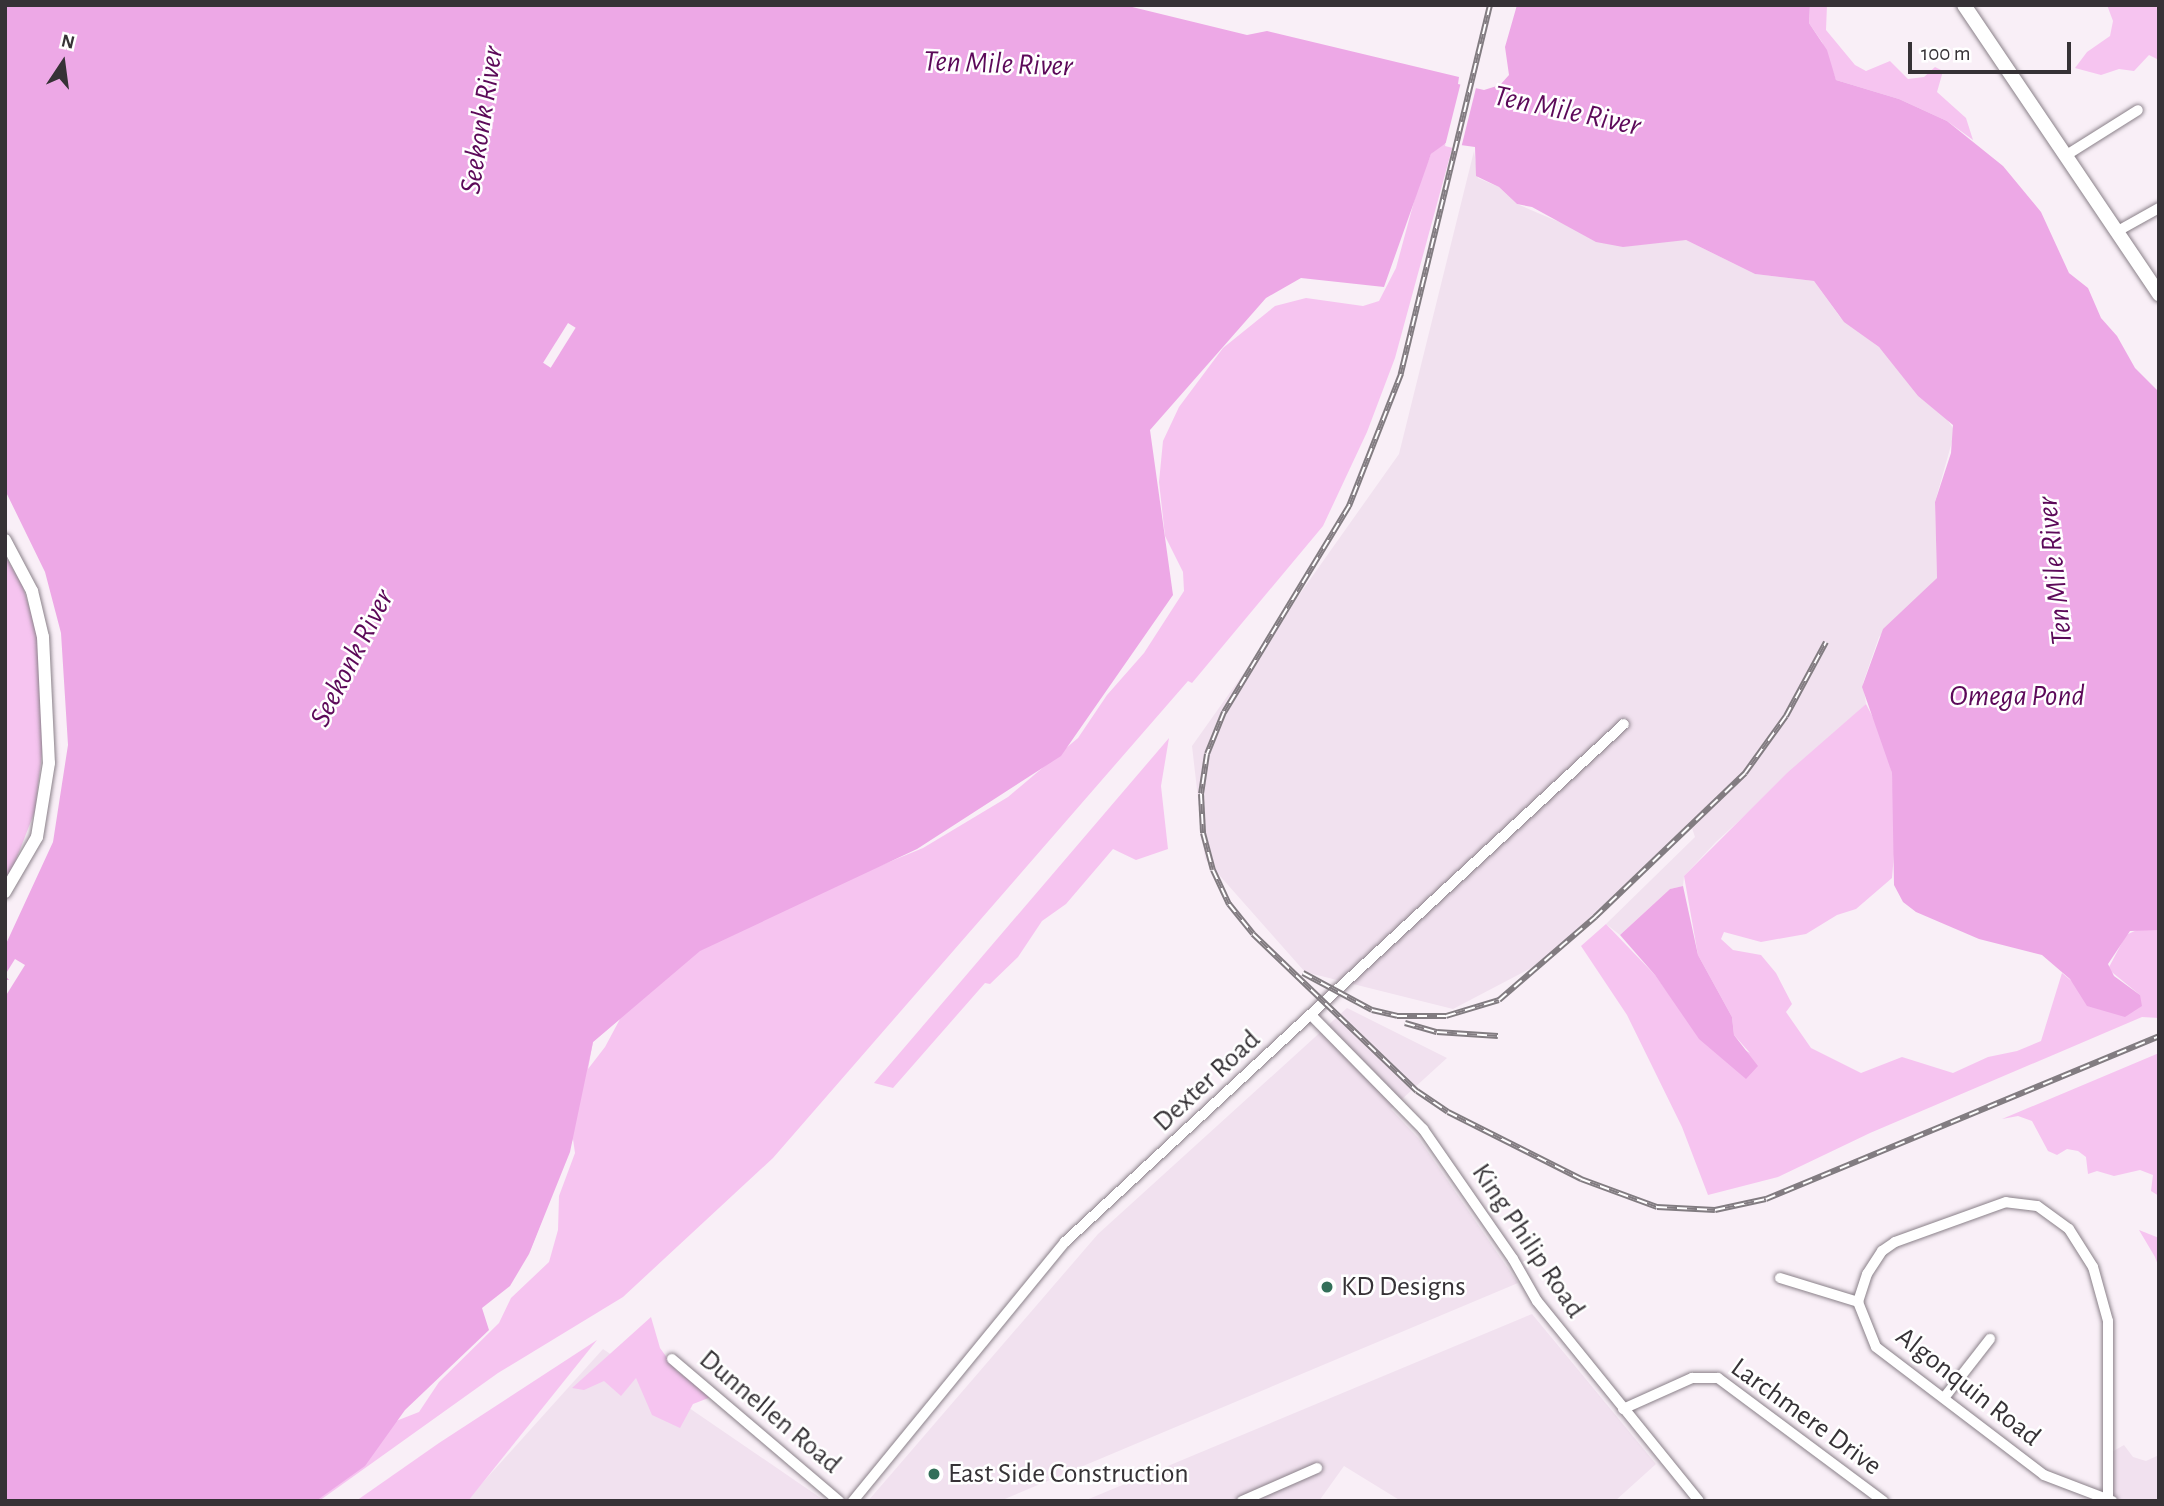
<!DOCTYPE html>
<html>
<head>
<meta charset="utf-8">
<style>
  body { margin:0 }
  #map { position:relative; width:2164px; height:1506px; overflow:hidden; background:#f9eff7; font-family:"Alegreya Sans",sans-serif }
  div>[style] { position:absolute }
  [style*='--x'] { left:calc(var(--x)*1px); top:calc(var(--y)*1px); width:calc(var(--w)*1px); rotate:calc(var(--a)*1deg) }
  .built>* { inset:0; background:#f1e1ef }
  .green>* { inset:0; background:#f6c4f0 }
  .water>* { inset:0; background:#eda8e6 }
  .pier>* { inset:0; background:#f9eff7; transform-origin:0 0 }
  .roads { filter:drop-shadow(0 0 2px #8a8189) drop-shadow(0 0 2px #8a8189) }
  .minor>* { height:10px; margin:-5px; padding:0 5px; transform-origin:5px; border-radius:5px; background:#fff }
  .tertiary>* { height:12px; margin:-6px; padding:0 6px; transform-origin:6px; border-radius:6px; background:#fff }
  .secondary>* { height:14px; margin:-7px; padding:0 7px; transform-origin:7px; border-radius:7px; background:#fff }
  .rail>* { height:6px; margin-top:-3px; transform-origin:0; background:repeating-linear-gradient(90deg,#fff 0 10px,#827c81 0 20px); box-sizing:border-box; border-block:2px solid #827c81 }
  .dots>* { width:19px; height:19px; translate:-50% -50%; box-sizing:border-box; border:4px solid #fff; border-radius:50% }
  span { translate:-50% -50%; white-space:nowrap; text-align:center; line-height:1.15; -webkit-text-stroke:5px #fff; paint-order:stroke }
  .street-label { font-size:28px; color:#363236 }
  .poi-label { font-size:28px; color:#363236 }
  .left { translate:0 -50%; text-align:left }
  .water-label { font-size:30px; color:#5c0959; font-style:italic }
  .frame { position:absolute; inset:0; border:7px solid #363236; pointer-events:none }
  .north { position:absolute; left:28px; top:28px; width:70px; height:70px; -webkit-text-stroke:5px #fff; paint-order:stroke; rotate:13deg; font-size:19px; font-weight:700; line-height:28px; text-align:center; color:#363236 }
  .north::after { content:''; display:block; margin:auto; width:24px; height:32px; background:#363236; clip-path:polygon(50% 0,100% 100%,50% 72%,0 100%) }
  .scale { position:absolute; left:1908px; top:42px; width:163px; height:32px; box-sizing:border-box; border:4px solid #363236; border-top:0; padding-left:9px; font-size:21px; line-height:24px; white-space:nowrap; color:#363236; -webkit-text-stroke:5px #fff; paint-order:stroke }
</style>
</head>
<body>
<div id="map">
  <div class="built">
    <i style="clip-path:polygon(1474px 151px,1478px 178px,1499px 187px,1517px 204px,1552px 219px,1571px 226px,1686px 240px,1755px 274px,1814px 281px,1840px 317px,1885px 352px,1918px 396px,1946px 418px,1955px 431px,1935px 502px,1937px 578px,1879px 637px,1863px 683px,1866px 704px,1716px 842px,1684px 876px,1683px 886px,1670px 889px,1620px 935px,1606px 924px,1695px 837px,1692px 828px,1537px 965px,1453px 1009px,1305px 972px,1205px 859px,1192px 746px,1399px 454px)"></i>
    <i style="clip-path:polygon(1347px 1008px,1447px 1058px,1391px 1109px,1419px 1139px,1518px 1283px,1000px 1501px,868px 1501px,1098px 1234px)"></i>
    <i style="clip-path:polygon(1532px 1314px,1656px 1464px,1615px 1501px,1401px 1501px,1344px 1466px,1319px 1501px,1084px 1501px)"></i>
    <i style="clip-path:polygon(603px 1349px,825px 1501px,466px 1501px)"></i>
    <i style="clip-path:polygon(2124px 1445px,2133px 1457px,2146px 1461px,2159px 1455px,2159px 1501px,2089px 1501px,2105px 1494px,2105px 1456px)"></i>
  </div>
  <div class="green">
    <i style="clip-path:polygon(1810px 5px,1827px 5px,1826px 30px,1855px 65px,1866px 71px,1890px 61px,1908px 79px,1924px 77px,1935px 67px,1943px 71px,1937px 92px,1966px 118px,1973px 140px,1947px 121px,1899px 99px,1836px 80px,1822px 42px,1809px 23px)"></i>
    <i style="clip-path:polygon(2107px 5px,2159px 5px,2159px 60px,2149px 55px,2134px 71px,2119px 69px,2101px 75px,2075px 68px,2087px 52px,2110px 36px,2113px 21px)"></i>
    <i style="clip-path:polygon(evenodd,1443px 144px,1453px 145px,1395px 358px,1367px 432px,1323px 526px,1192px 683px,1188px 681px,773px 1158px,623px 1297px,498px 1373px,319px 1501px,305px 1501px,396px 1421px,419px 1412px,439px 1382px,499px 1323px,511px 1298px,549px 1262px,558px 1230px,559px 1196px,575px 1153px,573px 1139px,529px 1254px,604px 980px,923px 848px,1008px 797px,1078px 738px,1107px 695px,1144px 653px,1184px 591px,1183px 572px,1165px 536px,1159px 482px,1163px 441px,1179px 407px,1223px 348px,1275px 306px,1306px 298px,1363px 306px,1379px 301px,1396px 268px,1419px 183px,1431px 154px,1443px 144px,620px 1019px,605px 1047px,588px 1069px,593px 1042px,620px 1019px)"></i>
    <i style="clip-path:polygon(5px 555px,23px 587px,38px 637px,43px 745px,35px 811px,5px 888px)"></i>
    <i style="clip-path:polygon(1866px 704px,1883px 737px,1892px 773px,1896px 831px,1892px 878px,1856px 909px,1837px 915px,1806px 934px,1761px 942px,1724px 932px,1721px 939px,1733px 950px,1761px 955px,1776px 973px,1792px 1004px,1786px 1012px,1811px 1048px,1861px 1073px,1902px 1057px,1953px 1073px,1988px 1057px,2017px 1051px,2041px 1041px,2062px 973px,2074px 983px,2140px 995px,2108px 969px,2126px 935px,2139px 929px,2159px 930px,2159px 1018px,2142px 1017px,1870px 1133px,1778px 1177px,1708px 1195px,1682px 1127px,1627px 1015px,1581px 946px,1606px 924px,1655px 975px,1684px 1015px,1750px 1053px,1734px 1035px,1732px 1017px,1698px 955px,1684px 876px,1787px 773px)"></i>
    <i style="clip-path:polygon(1169px 738px,1161px 786px,1168px 849px,1136px 860px,1113px 849px,1066px 904px,1042px 921px,1018px 957px,990px 984px,985px 983px,893px 1088px,874px 1083px)"></i>
    <i style="clip-path:polygon(2159px 1053px,2159px 1196px,2151px 1191px,2153px 1175px,2140px 1170px,2114px 1176px,2097px 1171px,2088px 1174px,2086px 1157px,2078px 1151px,2067px 1149px,2057px 1155px,2048px 1151px,2032px 1121px,2018px 1116px,2002px 1119px)"></i>
    <i style="clip-path:polygon(2139px 1230px,2159px 1238px,2159px 1268px,2155px 1257px)"></i>
    <i style="clip-path:polygon(651px 1317px,660px 1348px,676px 1370px,711px 1397px,693px 1404px,680px 1428px,652px 1415px,636px 1378px,621px 1396px,604px 1381px,584px 1390px,572px 1388px)"></i>
    <i style="clip-path:polygon(597px 1340px,468px 1501px,356px 1501px,439px 1443px)"></i>
  </div>
  <div class="water">
    <i style="clip-path:polygon(5px 5px,1124px 5px,1247px 35px,1267px 31px,1459px 77px,1458px 84px,1484px 90px,1500px 85px,1509px 75px,1505px 47px,1517px 5px,1810px 5px,1809px 23px,1827px 50px,1836px 80px,1899px 99px,1947px 121px,2003px 166px,2041px 212px,2069px 273px,2088px 288px,2101px 318px,2117px 336px,2135px 368px,2159px 392px,2159px 930px,2130px 931px,2108px 964px,2114px 976px,2140px 995px,2142px 1006px,2125px 1017px,2087px 1006px,2070px 979px,2042px 955px,1979px 939px,1916px 912px,1903px 902px,1894px 885px,1892px 773px,1862px 687px,1883px 629px,1937px 578px,1935px 502px,1951px 453px,1953px 425px,1918px 396px,1879px 347px,1844px 322px,1814px 281px,1755px 274px,1686px 240px,1623px 247px,1596px 242px,1532px 207px,1517px 204px,1499px 187px,1476px 176px,1475px 147px,1446px 143px,1431px 154px,1384px 287px,1301px 278px,1266px 298px,1150px 430px,1173px 595px,1061px 756px,917px 849px,700px 951px,593px 1042px,570px 1152px,529px 1254px,510px 1286px,482px 1308px,489px 1330px,405px 1410px,365px 1466px,316px 1501px,5px 1501px,5px 946px,53px 842px,68px 745px,61px 633px,45px 572px,5px 490px)"></i>
    <i style="clip-path:polygon(1683px 886px,1698px 955px,1732px 1017px,1734px 1035px,1758px 1066px,1746px 1079px,1699px 1039px,1655px 975px,1620px 935px,1670px 889px)"></i>
  </div>
  <div class="pier">
    <i style="left:1461px;top:82px;width:16px;height:66px;rotate:14deg"></i>
    <i style="left:568px;top:323px;width:9px;height:47px;rotate:32deg"></i>
    <i style="clip-path:polygon(15px 959px,25px 965px,5px 997px,5px 980px,9px 980px,5px 975px)"></i>
  </div>
  <div class="roads">
    <div class="minor">
      <i style="--x:2065;--y:156;--w:86;--a:-32.2"></i>
      <i style="--x:2116;--y:232;--w:49;--a:-29.2"></i>
      <i style="--x:1311;--y:1015;--w:160;--a:45.5"></i>
      <i style="--x:1423;--y:1129;--w:158;--a:55.3"></i>
      <i style="--x:1513;--y:1259;--w:48;--a:60.3"></i>
      <i style="--x:1537;--y:1301;--w:257;--a:51"></i>
      <i style="--x:1780;--y:1278;--w:82;--a:17.1"></i>
      <i style="--x:672;--y:1359;--w:219;--a:40.4"></i>
      <i style="--x:1944;--y:1398;--w:75;--a:-52.1"></i>
      <i style="--x:1623;--y:1409;--w:76;--a:-24.2"></i>
      <i style="--x:1692;--y:1378;--w:26;--a:0"></i>
      <i style="--x:1718;--y:1378;--w:206;--a:36.7"></i>
      <i style="--x:2108;--y:1498;--w:177;--a:-90"></i>
      <i style="--x:2108;--y:1321;--w:56;--a:-105.5"></i>
      <i style="--x:2093;--y:1267;--w:45;--a:-122.3"></i>
      <i style="--x:2069;--y:1229;--w:39;--a:-144"></i>
      <i style="--x:2037;--y:1206;--w:31;--a:-173"></i>
      <i style="--x:2006;--y:1202;--w:118;--a:160.2"></i>
      <i style="--x:1895;--y:1242;--w:16;--a:145"></i>
      <i style="--x:1882;--y:1251;--w:27;--a:123"></i>
      <i style="--x:1867;--y:1274;--w:29;--a:108"></i>
      <i style="--x:1858;--y:1302;--w:48;--a:68.2"></i>
      <i style="--x:1876;--y:1347;--w:211;--a:37.3"></i>
      <i style="--x:2044;--y:1475;--w:73;--a:20.9"></i>
      <i style="--x:853;--y:1501;--w:335;--a:-50.7"></i>
      <i style="--x:1065;--y:1242;--w:762;--a:-42.82"></i>
      <i style="--x:1242;--y:1501;--w:82;--a:-23.7"></i>
    </div>
    <div class="tertiary">
      <i style="--x:5;--y:540;--w:58;--a:62.1"></i>
      <i style="--x:32;--y:591;--w:47;--a:76.6"></i>
      <i style="--x:43;--y:637;--w:126;--a:87.3"></i>
      <i style="--x:49;--y:763;--w:75;--a:99.2"></i>
      <i style="--x:37;--y:837;--w:64;--a:120.2"></i>
    </div>
    <div class="secondary">
      <i style="--x:1964;--y:5;--w:349;--a:56"></i>
    </div>
  </div>
  <div class="rail">
    <i style="--x:1490;--y:5;--w:380;--a:103.6"></i>
    <i style="--x:1401;--y:374;--w:142;--a:111.5"></i>
    <i style="--x:1349;--y:506;--w:241;--a:121.2"></i>
    <i style="--x:1224;--y:712;--w:45;--a:112"></i>
    <i style="--x:1207;--y:754;--w:40;--a:98.5"></i>
    <i style="--x:1201;--y:794;--w:39;--a:87"></i>
    <i style="--x:1203;--y:833;--w:38;--a:75"></i>
    <i style="--x:1213;--y:870;--w:38;--a:65"></i>
    <i style="--x:1229;--y:904;--w:38;--a:51"></i>
    <i style="--x:1253;--y:934;--w:227;--a:43.8"></i>
    <i style="--x:1417;--y:1091;--w:37;--a:34"></i>
    <i style="--x:1448;--y:1112;--w:149;--a:26.7"></i>
    <i style="--x:1581;--y:1179;--w:81;--a:20.2"></i>
    <i style="--x:1657;--y:1207;--w:58;--a:3"></i>
    <i style="--x:1715;--y:1210;--w:52;--a:-12.2"></i>
    <i style="--x:1766;--y:1199;--w:425;--a:-22.5"></i>
    <i style="--x:1303;--y:973;--w:78;--a:28.2"></i>
    <i style="--x:1372;--y:1010;--w:26;--a:13"></i>
    <i style="--x:1397;--y:1016;--w:49;--a:0"></i>
    <i style="--x:1446;--y:1016;--w:55;--a:-16.8"></i>
    <i style="--x:1499;--y:1000;--w:127;--a:-40.8"></i>
    <i style="--x:1595;--y:917;--w:208;--a:-43.8"></i>
    <i style="--x:1745;--y:773;--w:70;--a:-54.3"></i>
    <i style="--x:1786;--y:716;--w:84;--a:-61.6"></i>
    <i style="--x:1405;--y:1023;--w:33;--a:16"></i>
    <i style="--x:1437;--y:1032;--w:61;--a:3.8"></i>
  </div>
  <div class="dots">
    <i style="left:1327px;top:1287px;background:#336f59"></i>
    <i style="left:934px;top:1474px;background:#336f59"></i>
  </div>
  <div class="street-label">
    <span style="left:1207px;top:1081px;rotate:-43deg">Dexter Road</span>
    <span style="left:1528px;top:1241px;rotate:56deg">King Philip Road</span>
    <span style="left:1968px;top:1387px;rotate:38deg">Algonquin Road</span>
    <span style="left:770px;top:1412px;rotate:40deg">Dunnellen Road</span>
    <span style="left:1806px;top:1417px;rotate:36deg">Larchmere Drive</span>
  </div>
  <div class="poi-label">
    <span class="left" style="left:1341px;top:1287px">KD Designs</span>
    <span class="left" style="left:948px;top:1474px">East Side Construction</span>
  </div>
  <div class="water-label">
    <span style="left:998px;top:64px;rotate:2deg">Ten Mile River</span>
    <span style="left:1567px;top:111px;rotate:12deg">Ten Mile River</span>
    <span style="left:482px;top:120px;rotate:-81deg">Seekonk River</span>
    <span style="left:2055px;top:571px;rotate:-96deg">Ten Mile River</span>
    <span style="left:352px;top:658px;rotate:-63deg">Seekonk River</span>
    <span style="left:2017px;top:696px">Omega Pond</span>
  </div>
  <div class="frame"></div>
  <div class="north">N</div>
  <div class="scale">100 m</div>
</div>
</body>
</html>
